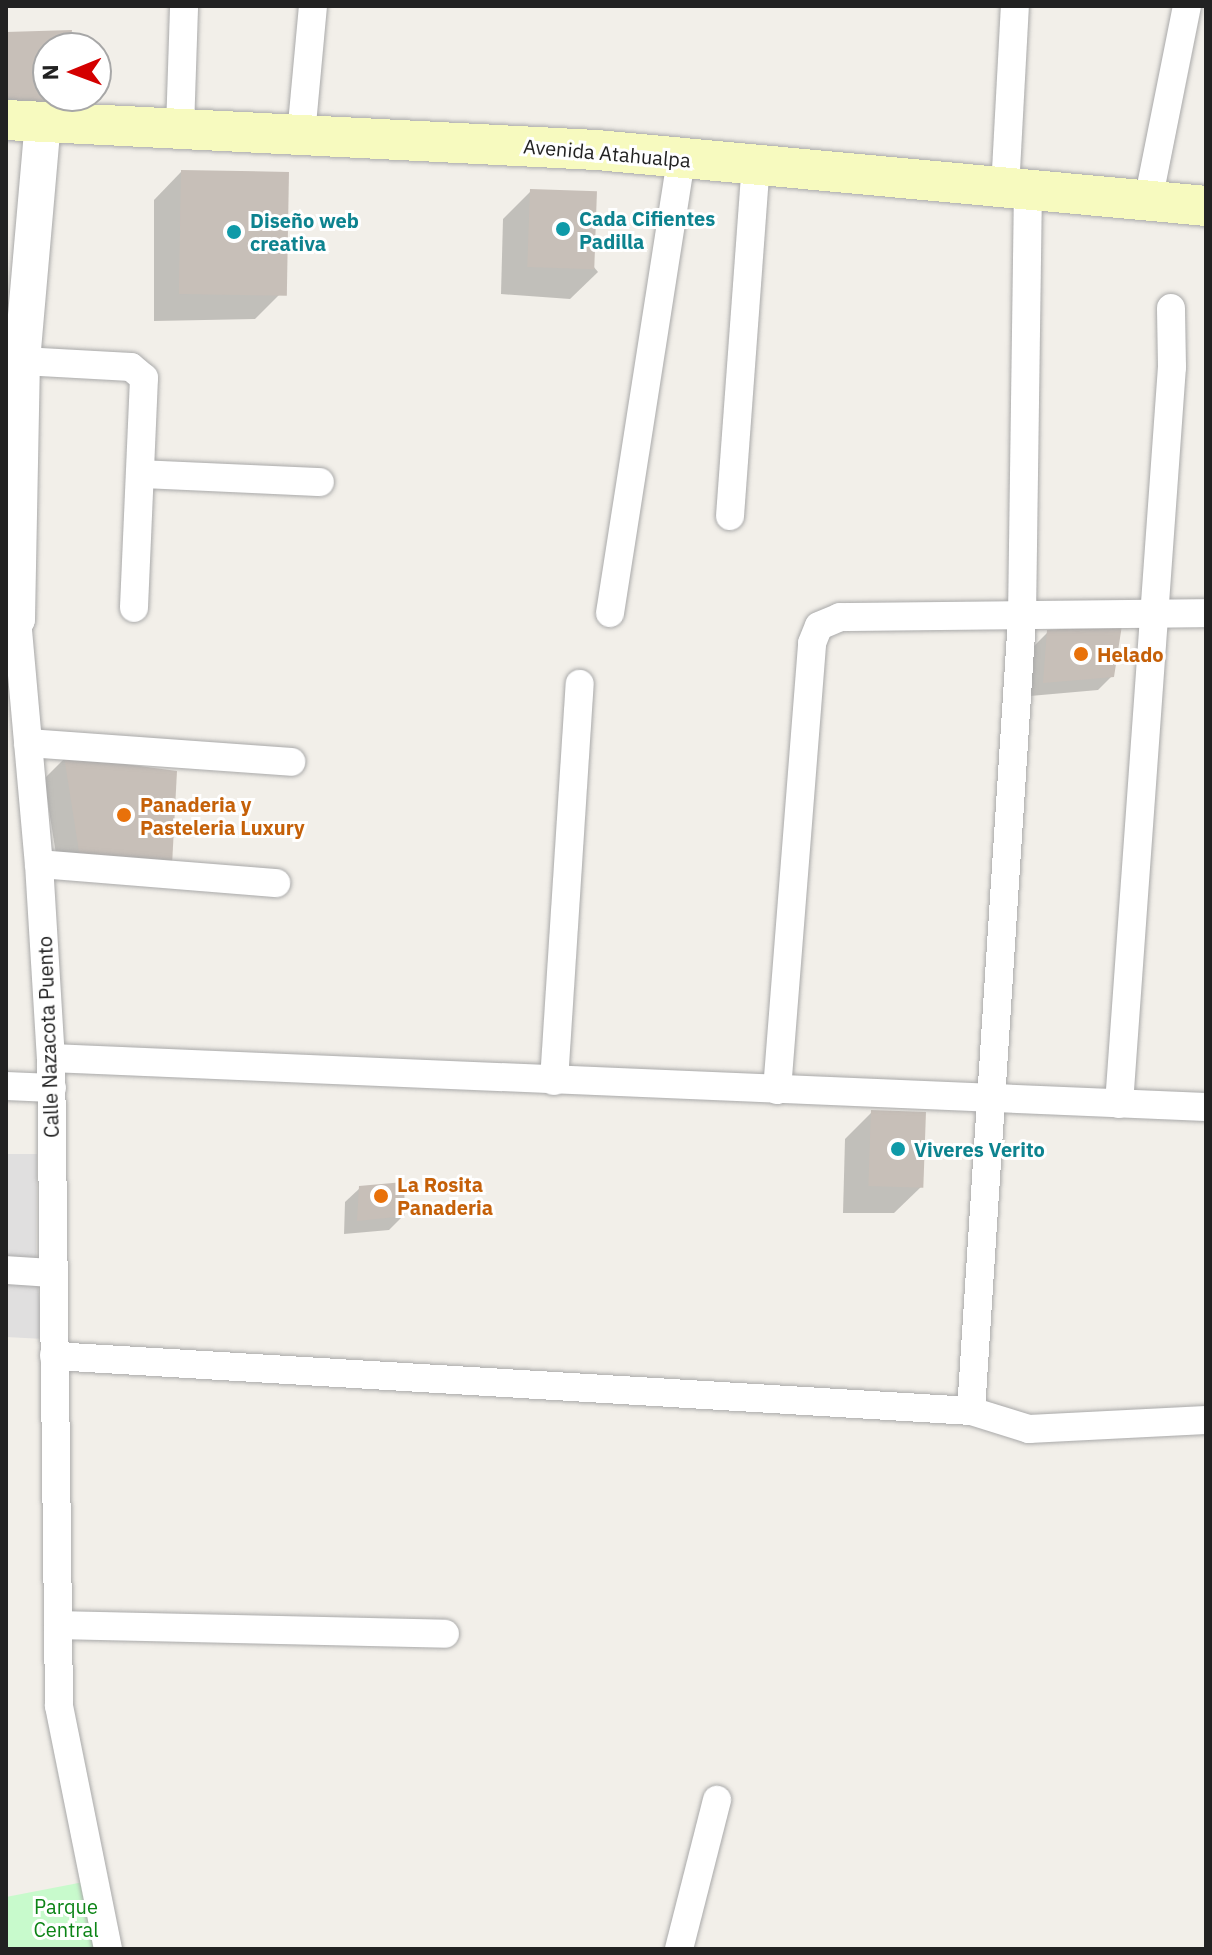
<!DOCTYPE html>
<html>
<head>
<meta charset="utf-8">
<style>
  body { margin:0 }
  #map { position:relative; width:1212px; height:1955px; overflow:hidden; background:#f2efe9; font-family:"IBM Plex Sans",sans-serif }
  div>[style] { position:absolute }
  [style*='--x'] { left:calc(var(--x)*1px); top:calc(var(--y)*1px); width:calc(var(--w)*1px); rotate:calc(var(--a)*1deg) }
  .residential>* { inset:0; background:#e0dfdf }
  .park>* { inset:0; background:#c8facc }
  .shadow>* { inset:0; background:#0003 }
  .building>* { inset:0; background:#c7bfb8; transform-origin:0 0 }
  .roads { filter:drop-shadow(0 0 2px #a9a9a9) drop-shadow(0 0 2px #a9a9a9) }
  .minor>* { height:28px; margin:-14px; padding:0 14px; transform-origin:14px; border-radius:14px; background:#fff }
  .tertiary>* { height:36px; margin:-18px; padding:0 18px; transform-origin:18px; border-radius:18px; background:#fff }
  .secondary>* { height:40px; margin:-20px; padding:0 20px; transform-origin:20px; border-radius:20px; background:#f7fabf }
  .dots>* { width:22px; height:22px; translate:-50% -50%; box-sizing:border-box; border:4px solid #fff; border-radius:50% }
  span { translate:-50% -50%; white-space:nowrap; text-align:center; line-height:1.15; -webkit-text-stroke:6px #fff; paint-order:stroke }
  .street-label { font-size:20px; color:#222 }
  .culture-label { font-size:20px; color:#0d838f; font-weight:700 }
  .left { translate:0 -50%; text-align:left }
  .food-label { font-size:20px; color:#c56008; font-weight:700 }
  .park-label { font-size:20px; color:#0c8416 }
  .frame { position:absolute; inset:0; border:8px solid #222; pointer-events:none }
  .north { position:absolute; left:32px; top:32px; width:80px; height:80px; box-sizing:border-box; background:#fff; border:2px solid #a7a7a7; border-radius:50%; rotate:269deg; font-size:22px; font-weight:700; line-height:32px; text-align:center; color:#222 }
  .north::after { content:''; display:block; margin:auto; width:28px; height:36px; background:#d40000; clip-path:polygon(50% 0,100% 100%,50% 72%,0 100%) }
</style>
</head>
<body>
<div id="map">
  <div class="residential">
    <i style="clip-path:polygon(6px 1154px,37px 1154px,36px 1271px,44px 1339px,6px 1337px)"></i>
  </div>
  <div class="park">
    <i style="clip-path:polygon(94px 1880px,108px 1949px,6px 1949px,6px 1897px)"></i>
  </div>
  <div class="shadow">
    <i style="clip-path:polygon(70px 32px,68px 48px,48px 48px,48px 96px,62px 96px,6px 123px,6px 34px)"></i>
    <i style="clip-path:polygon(181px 172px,282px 292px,255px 319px,154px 321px,154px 200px)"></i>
    <i style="clip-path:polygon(531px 191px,598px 272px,570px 299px,501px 294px,503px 219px)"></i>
    <i style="clip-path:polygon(1048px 632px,1112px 676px,1098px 690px,1030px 696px,1034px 646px)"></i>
    <i style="clip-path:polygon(65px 758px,170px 864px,60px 879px,44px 779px)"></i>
    <i style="clip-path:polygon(872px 1112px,922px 1186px,894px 1213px,843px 1213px,845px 1139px)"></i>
    <i style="clip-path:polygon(360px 1188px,403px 1216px,389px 1230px,344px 1234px,345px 1202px)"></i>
  </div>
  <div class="building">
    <i style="clip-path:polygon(72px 30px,70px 48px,48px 48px,48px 96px,64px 96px,62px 110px,8px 98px,6px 32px)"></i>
    <i style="left:181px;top:170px;width:108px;height:124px;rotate:1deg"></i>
    <i style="left:530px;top:189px;width:67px;height:78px;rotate:2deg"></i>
    <i style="clip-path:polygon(1122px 625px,1114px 677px,1043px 683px,1047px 630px)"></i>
    <i style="clip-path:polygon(64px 756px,177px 771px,172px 865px,80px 858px)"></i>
    <i style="left:871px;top:1110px;width:55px;height:76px;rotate:2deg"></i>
    <i style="clip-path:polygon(404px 1182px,405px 1216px,357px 1221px,359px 1186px)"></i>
  </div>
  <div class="roads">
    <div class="minor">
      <i style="--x:180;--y:129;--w:123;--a:-88.1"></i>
      <i style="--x:301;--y:135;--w:130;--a:-84.7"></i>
      <i style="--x:1005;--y:189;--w:183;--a:-86.9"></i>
      <i style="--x:1148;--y:201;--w:199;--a:-78.7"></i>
      <i style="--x:22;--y:361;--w:109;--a:3.2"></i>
      <i style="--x:131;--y:367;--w:17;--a:40"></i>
      <i style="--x:144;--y:378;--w:230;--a:92.5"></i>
      <i style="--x:141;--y:474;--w:179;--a:2.6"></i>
      <i style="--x:730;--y:516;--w:352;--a:-85.8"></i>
      <i style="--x:610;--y:613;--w:459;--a:-81.1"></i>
      <i style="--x:17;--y:619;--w:246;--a:84.9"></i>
      <i style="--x:39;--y:864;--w:194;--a:86.5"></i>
      <i style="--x:51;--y:1058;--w:648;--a:89.29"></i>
      <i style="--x:59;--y:1706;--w:248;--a:78.6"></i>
      <i style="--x:28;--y:743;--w:264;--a:4.1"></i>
      <i style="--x:39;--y:864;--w:238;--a:4.6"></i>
      <i style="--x:51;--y:1058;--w:1156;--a:2.43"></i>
      <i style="--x:554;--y:1081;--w:398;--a:-86.3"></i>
      <i style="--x:6;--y:1086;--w:46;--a:2.5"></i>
      <i style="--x:777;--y:1090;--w:448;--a:-85.5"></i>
      <i style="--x:812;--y:643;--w:18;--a:-68"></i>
      <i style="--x:819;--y:626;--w:23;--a:-23"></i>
      <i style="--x:840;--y:617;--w:366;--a:-0.6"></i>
      <i style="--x:1119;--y:1104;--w:739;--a:-85.89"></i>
      <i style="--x:1172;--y:367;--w:59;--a:-91"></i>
      <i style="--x:6;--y:1270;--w:47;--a:3.7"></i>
      <i style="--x:54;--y:1356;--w:919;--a:3.43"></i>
      <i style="--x:971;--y:1411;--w:61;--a:17.2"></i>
      <i style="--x:1029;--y:1429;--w:177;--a:-2.9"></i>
      <i style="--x:971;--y:1411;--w:796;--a:-86.32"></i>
      <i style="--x:1022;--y:617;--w:426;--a:-89.2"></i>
      <i style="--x:58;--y:1625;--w:387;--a:1.3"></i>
      <i style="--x:679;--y:1949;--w:154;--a:-75.7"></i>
    </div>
    <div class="tertiary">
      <i style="--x:6;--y:619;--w:11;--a:0"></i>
      <i style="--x:17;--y:619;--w:258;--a:-88.9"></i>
      <i style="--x:22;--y:361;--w:240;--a:-85"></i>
    </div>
    <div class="secondary">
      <i style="--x:6;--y:120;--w:592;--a:2.91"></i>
      <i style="--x:597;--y:150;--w:612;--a:5.25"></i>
    </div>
  </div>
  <div class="dots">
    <i style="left:563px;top:229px;background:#0f9aa8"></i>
    <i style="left:234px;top:232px;background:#0f9aa8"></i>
    <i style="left:1081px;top:654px;background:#e8710a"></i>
    <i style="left:124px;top:815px;background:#e8710a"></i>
    <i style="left:898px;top:1149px;background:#0f9aa8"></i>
    <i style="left:381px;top:1196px;background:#e8710a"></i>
  </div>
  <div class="street-label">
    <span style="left:607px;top:153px;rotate:5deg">Avenida Atahualpa</span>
    <span style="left:48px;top:1037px;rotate:-92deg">Calle Nazacota Puento</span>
  </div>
  <div class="culture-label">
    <span class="left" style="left:579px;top:230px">Cada Cifientes<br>Padilla</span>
    <span class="left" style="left:250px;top:232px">Diseño web<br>creativa</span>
    <span class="left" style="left:914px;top:1149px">Viveres Verito</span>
  </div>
  <div class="food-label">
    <span class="left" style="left:1097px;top:654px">Helado</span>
    <span class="left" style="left:140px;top:816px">Panaderia y<br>Pasteleria Luxury</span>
    <span class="left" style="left:397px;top:1196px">La Rosita<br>Panaderia</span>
  </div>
  <div class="park-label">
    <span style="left:66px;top:1918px">Parque<br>Central</span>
  </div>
  <div class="frame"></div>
  <div class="north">N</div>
</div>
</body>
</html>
